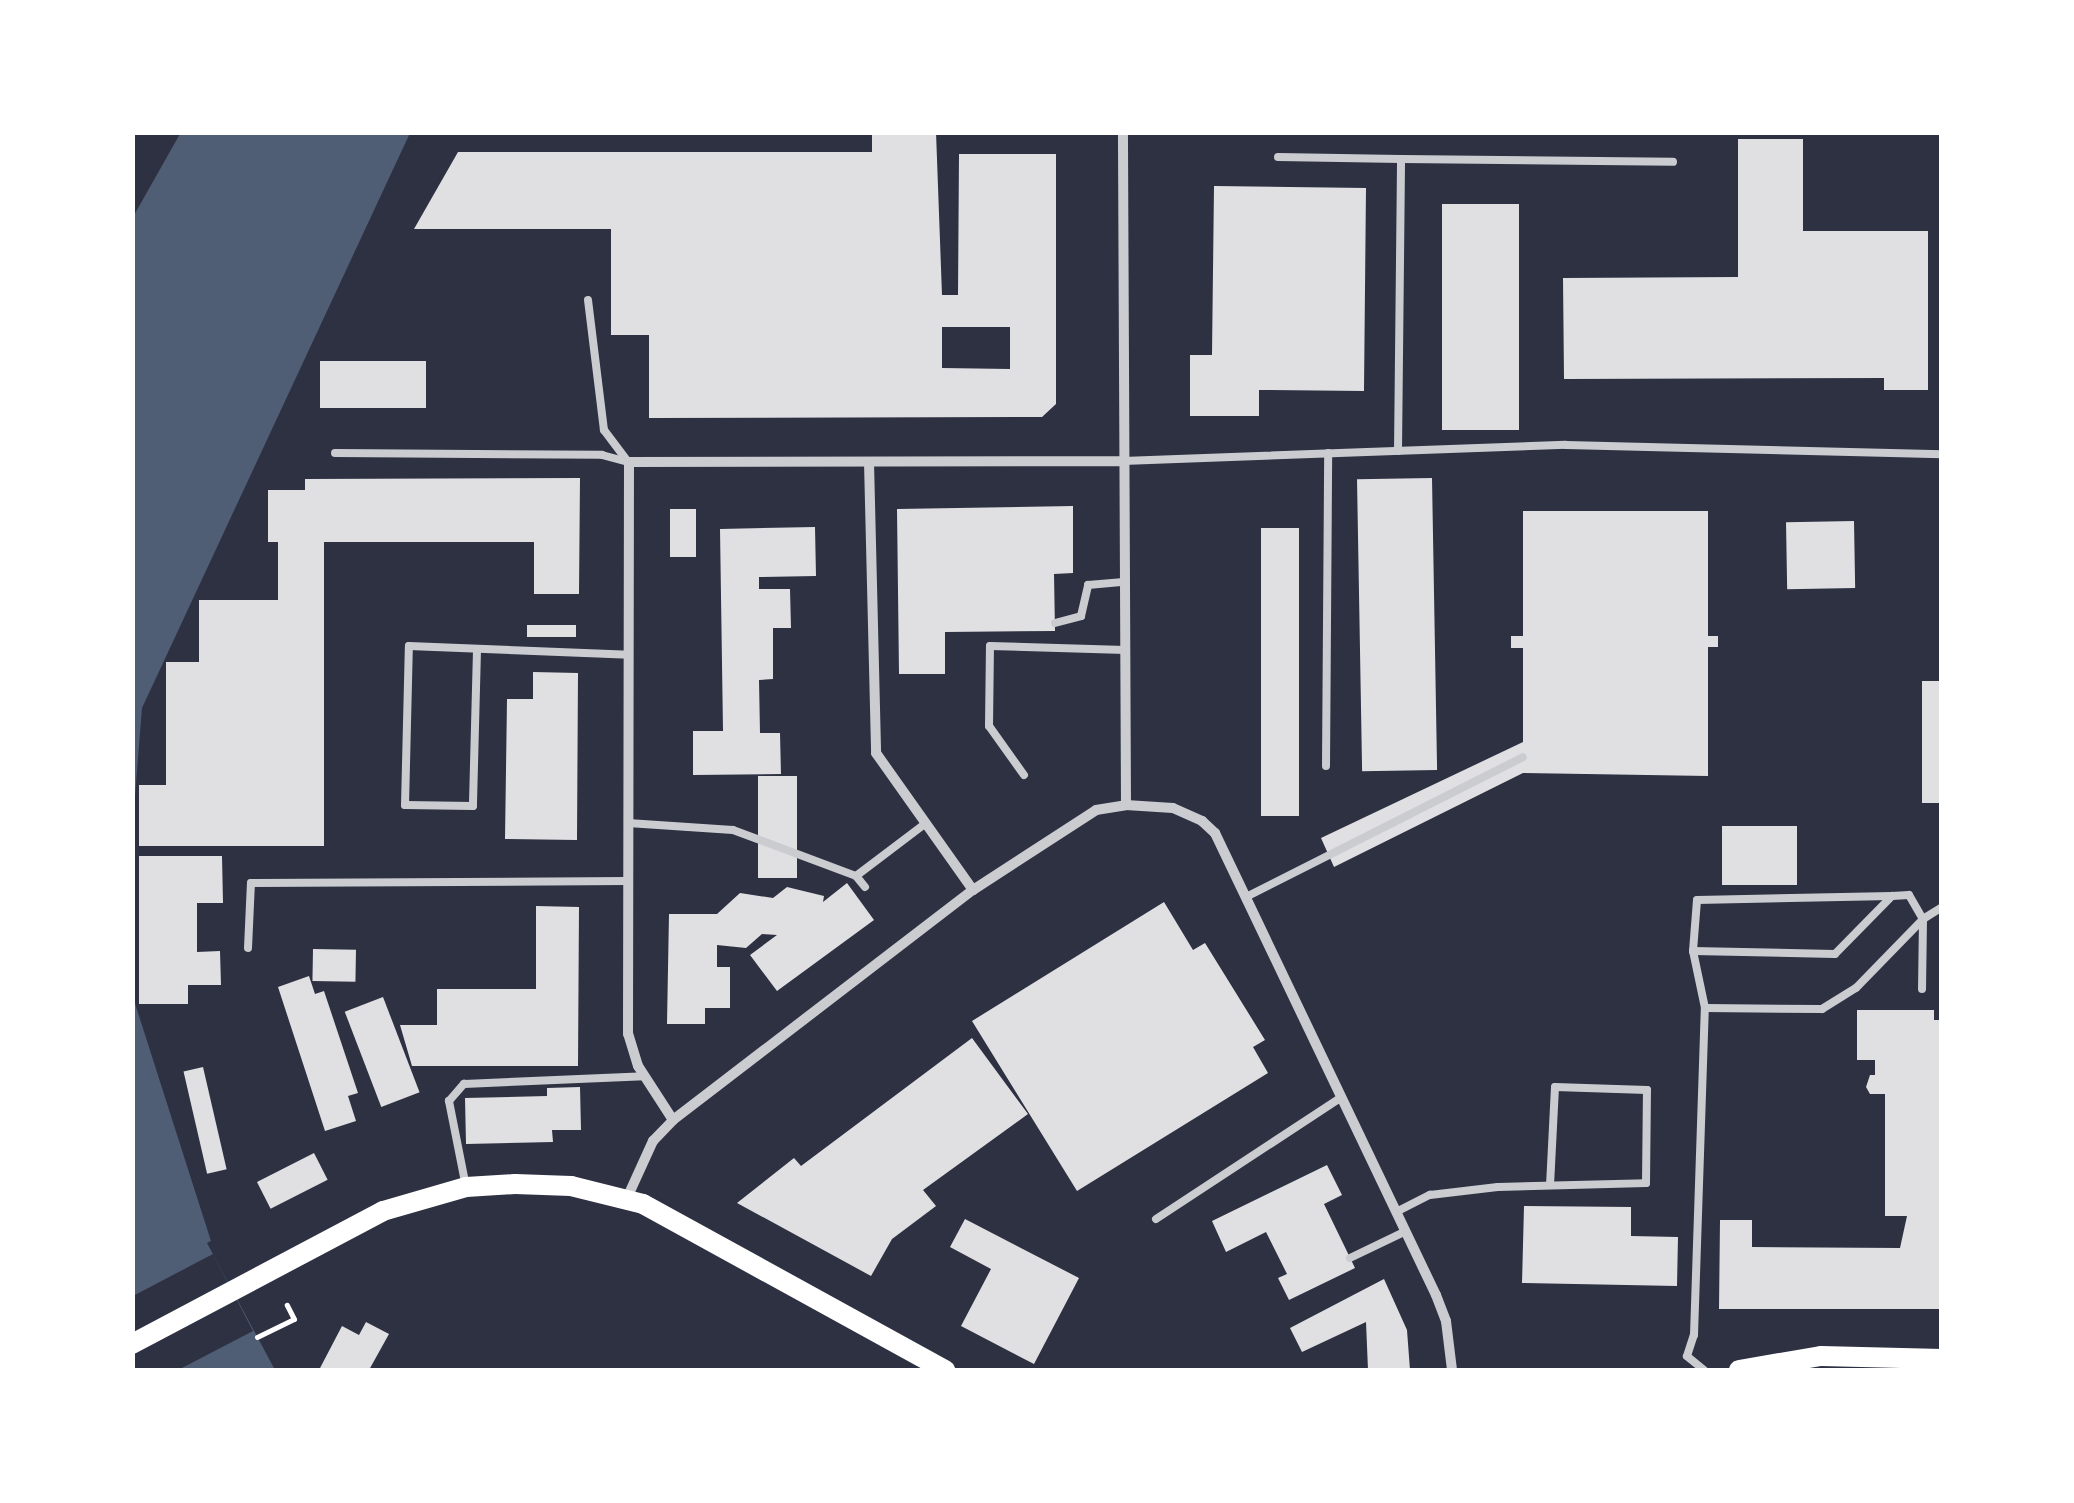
<!DOCTYPE html>
<html>
<head>
<meta charset="utf-8">
<style>
  body { margin:0 }
  #map { position:relative; width:2074px; height:1503px; overflow:hidden; background:#2d3142; font-family:"Public Sans",sans-serif }
  div>[style] { position:absolute }
  [style*='--x'] { left:calc(var(--x)*1px); top:calc(var(--y)*1px); width:calc(var(--w)*1px); rotate:calc(var(--a)*1deg) }
  .water>* { inset:0; background:#4f5d75 }
  .pier>* { inset:0; background:#2d3142 }
  .building>* { inset:0; background:#e0e0e3; transform-origin:0 0 }
  .path>* { height:5px; margin:-2.5px; padding:0 2.5px; transform-origin:2.5px; border-radius:2.5px; background:#fff }
  .service>* { height:8px; margin:-4px; padding:0 4px; transform-origin:4px; border-radius:4px; background:#caccd0 }
  .minor>* { height:10px; margin:-5px; padding:0 5px; transform-origin:5px; border-radius:5px; background:#caccd0 }
  .secondary>* { height:20px; margin:-10px; padding:0 10px; transform-origin:10px; border-radius:10px; background:#fff }
  span { translate:-50% -50%; white-space:nowrap; text-align:center; line-height:1.15; -webkit-text-stroke:8px #fff; paint-order:stroke }
  .frame { position:absolute; inset:0; border:135px solid #fff; pointer-events:none }
</style>
</head>
<body>
<div id="map">
  <div class="water">
    <i style="clip-path:polygon(181px 132px,410px 133px,142px 708px,133px 821px,133px 217px)"></i>
    <i style="clip-path:polygon(132px 994px,211px 1241px,207px 1243px,275px 1370px,133px 1370px)"></i>
  </div>
  <div class="pier">
    <i style="clip-path:polygon(213px 1254px,253px 1331px,178px 1370px,133px 1370px,133px 1296px)"></i>
  </div>
  <div class="building">
    <i style="clip-path:polygon(evenodd,872px 132px,936px 132px,942px 295px,958px 295px,959px 154px,1056px 154px,1056px 404px,1042px 417px,649px 418px,649px 335px,611px 335px,611px 229px,414px 229px,458px 152px,872px 152px,872px 132px,942px 327px,1010px 327px,1010px 369px,942px 368px,942px 327px)"></i>
    <i style="clip-path:polygon(1738px 139px,1803px 139px,1803px 231px,1928px 231px,1928px 390px,1884px 390px,1884px 378px,1564px 379px,1563px 278px,1738px 277px)"></i>
    <i style="clip-path:polygon(1214px 186px,1366px 188px,1364px 391px,1259px 390px,1259px 416px,1190px 416px,1190px 355px,1212px 355px)"></i>
    <i style="left:1442px;top:204px;width:77px;height:226px"></i>
    <i style="left:426px;top:361px;width:47px;height:106px;rotate:90deg"></i>
    <i style="clip-path:polygon(580px 478px,579px 594px,534px 594px,534px 542px,324px 542px,324px 846px,139px 846px,139px 785px,166px 785px,166px 662px,199px 662px,199px 600px,278px 600px,278px 542px,268px 542px,268px 490px,305px 490px,305px 479px)"></i>
    <i style="left:1432px;top:478px;width:292px;height:75px;rotate:89deg"></i>
    <i style="clip-path:polygon(1073px 506px,1073px 573px,1054px 574px,1055px 631px,945px 632px,945px 674px,899px 674px,897px 509px)"></i>
    <i style="left:670px;top:509px;width:26px;height:48px"></i>
    <i style="clip-path:polygon(1523px 511px,1708px 511px,1708px 636px,1718px 636px,1718px 647px,1708px 647px,1708px 776px,1523px 773px,1334px 867px,1321px 838px,1523px 742px,1523px 648px,1511px 648px,1511px 636px,1523px 636px)"></i>
    <i style="left:1854px;top:521px;width:67px;height:68px;rotate:89deg"></i>
    <i style="clip-path:polygon(815px 527px,816px 576px,759px 577px,759px 589px,790px 589px,791px 628px,773px 628px,773px 679px,759px 680px,760px 733px,780px 733px,781px 774px,693px 775px,693px 731px,723px 731px,720px 529px)"></i>
    <i style="left:1261px;top:528px;width:38px;height:288px"></i>
    <i style="left:576px;top:625px;width:12px;height:49px;rotate:90deg"></i>
    <i style="clip-path:polygon(533px 672px,578px 673px,577px 840px,505px 839px,507px 699px,533px 699px)"></i>
    <i style="left:1922px;top:681px;width:20px;height:122px"></i>
    <i style="left:758px;top:776px;width:39px;height:102px"></i>
    <i style="left:1722px;top:826px;width:75px;height:59px"></i>
    <i style="clip-path:polygon(139px 856px,222px 856px,223px 903px,197px 903px,197px 952px,220px 951px,221px 985px,188px 985px,188px 1004px,139px 1004px)"></i>
    <i style="clip-path:polygon(847px 883px,874px 920px,777px 991px,750px 955px,777px 935px,762px 934px,746px 948px,717px 945px,717px 967px,730px 967px,730px 1008px,705px 1008px,705px 1024px,667px 1024px,669px 914px,717px 914px,740px 893px,773px 898px,787px 887px,824px 896px,823px 902px)"></i>
    <i style="clip-path:polygon(1164px 902px,1193px 950px,1205px 943px,1265px 1040px,1253px 1047px,1268px 1073px,1077px 1191px,972px 1021px)"></i>
    <i style="clip-path:polygon(536px 906px,579px 907px,578px 1066px,412px 1066px,400px 1025px,437px 1025px,437px 989px,536px 989px)"></i>
    <i style="left:313px;top:949px;width:43px;height:32px;rotate:1deg"></i>
    <i style="clip-path:polygon(309px 976px,315px 994px,324px 991px,358px 1093px,348px 1096px,356px 1121px,325px 1131px,278px 987px)"></i>
    <i style="left:383px;top:997px;width:102px;height:41px;rotate:69deg"></i>
    <i style="clip-path:polygon(1857px 1010px,1934px 1010px,1934px 1020px,1942px 1020px,1942px 1309px,1719px 1309px,1720px 1220px,1752px 1220px,1752px 1247px,1900px 1248px,1907px 1216px,1885px 1216px,1885px 1094px,1870px 1094px,1866px 1087px,1870px 1075px,1875px 1075px,1875px 1060px,1857px 1060px)"></i>
    <i style="clip-path:polygon(972px 1038px,1028px 1114px,923px 1190px,936px 1206px,892px 1239px,871px 1276px,737px 1203px,794px 1158px,801px 1166px)"></i>
    <i style="left:203px;top:1067px;width:105px;height:20px;rotate:77deg"></i>
    <i style="clip-path:polygon(580px 1087px,581px 1130px,552px 1130px,553px 1142px,466px 1144px,465px 1098px,547px 1096px,547px 1088px)"></i>
    <i style="left:314px;top:1153px;width:30px;height:64px;rotate:63deg"></i>
    <i style="clip-path:polygon(1327px 1165px,1342px 1195px,1324px 1204px,1355px 1268px,1289px 1300px,1278px 1278px,1287px 1274px,1266px 1232px,1226px 1252px,1212px 1221px)"></i>
    <i style="clip-path:polygon(1524px 1206px,1631px 1207px,1631px 1236px,1678px 1237px,1677px 1286px,1522px 1283px)"></i>
    <i style="clip-path:polygon(965px 1219px,1079px 1278px,1034px 1364px,961px 1326px,991px 1269px,950px 1247px)"></i>
    <i style="clip-path:polygon(1384px 1279px,1407px 1330px,1410px 1370px,1368px 1370px,1366px 1322px,1302px 1352px,1290px 1328px)"></i>
    <i style="clip-path:polygon(366px 1322px,389px 1334px,369px 1370px,319px 1370px,342px 1326px,359px 1335px)"></i>
  </div>
  <div class="path">
    <i style="--x:257;--y:1337;--w:41;--a:-25.9"></i>
    <i style="--x:294;--y:1319;--w:16;--a:-117"></i>
  </div>
  <div class="service">
    <i style="--x:1278;--y:157;--w:123;--a:0.9"></i>
    <i style="--x:588;--y:300;--w:131;--a:83"></i>
    <i style="--x:604;--y:430;--w:36;--a:53"></i>
    <i style="--x:1398;--y:451;--w:292;--a:-89.4"></i>
    <i style="--x:1401;--y:159;--w:272;--a:0.6"></i>
    <i style="--x:335;--y:453;--w:267;--a:0.4"></i>
    <i style="--x:602;--y:455;--w:28;--a:15"></i>
    <i style="--x:1123;--y:461;--w:443;--a:-2.1"></i>
    <i style="--x:1566;--y:445;--w:376;--a:1.4"></i>
    <i style="--x:1055;--y:623;--w:27;--a:-15"></i>
    <i style="--x:1081;--y:616;--w:32;--a:-77"></i>
    <i style="--x:1088;--y:585;--w:36;--a:-5"></i>
    <i style="--x:477;--y:650;--w:156;--a:91.5"></i>
    <i style="--x:473;--y:806;--w:68;--a:-179.2"></i>
    <i style="--x:405;--y:805;--w:159;--a:-88.6"></i>
    <i style="--x:409;--y:646;--w:220;--a:2.3"></i>
    <i style="--x:1326;--y:766;--w:313;--a:-89.6"></i>
    <i style="--x:1024;--y:775;--w:60;--a:-125.5"></i>
    <i style="--x:989;--y:726;--w:80;--a:-89.3"></i>
    <i style="--x:990;--y:646;--w:135;--a:1.7"></i>
    <i style="--x:628;--y:823;--w:105;--a:3.8"></i>
    <i style="--x:733;--y:830;--w:131;--a:20.5"></i>
    <i style="--x:865;--y:887;--w:14;--a:-129"></i>
    <i style="--x:856;--y:876;--w:88;--a:-37.1"></i>
    <i style="--x:1892;--y:896;--w:81;--a:134.5"></i>
    <i style="--x:1835;--y:954;--w:142;--a:-178.8"></i>
    <i style="--x:1693;--y:951;--w:51;--a:-85.5"></i>
    <i style="--x:1697;--y:900;--w:195;--a:-1.2"></i>
    <i style="--x:1892;--y:896;--w:17;--a:-3"></i>
    <i style="--x:1909;--y:895;--w:28;--a:60"></i>
    <i style="--x:1923;--y:919;--w:70;--a:90.8"></i>
    <i style="--x:1246;--y:897;--w:310;--a:-26.8"></i>
    <i style="--x:248;--y:948;--w:65;--a:-87.4"></i>
    <i style="--x:251;--y:883;--w:377;--a:-0.3"></i>
    <i style="--x:1693;--y:951;--w:58;--a:78.1"></i>
    <i style="--x:466;--y:1187;--w:88;--a:-101.2"></i>
    <i style="--x:449;--y:1101;--w:23;--a:-49"></i>
    <i style="--x:464;--y:1084;--w:180;--a:-2.5"></i>
    <i style="--x:1396;--y:1212;--w:38;--a:-27"></i>
    <i style="--x:1430;--y:1195;--w:68;--a:-6.7"></i>
    <i style="--x:1498;--y:1187;--w:148;--a:-1.5"></i>
    <i style="--x:1646;--y:1183;--w:93;--a:-89.4"></i>
    <i style="--x:1647;--y:1090;--w:92;--a:-178.1"></i>
    <i style="--x:1555;--y:1087;--w:98;--a:92.9"></i>
    <i style="--x:1156;--y:1219;--w:222;--a:-33.3"></i>
    <i style="--x:1350;--y:1258;--w:62;--a:-25.7"></i>
    <i style="--x:1704;--y:1370;--w:22;--a:-141"></i>
    <i style="--x:1687;--y:1356;--w:22;--a:-72"></i>
    <i style="--x:1694;--y:1335;--w:327;--a:-88.1"></i>
    <i style="--x:1705;--y:1008;--w:117;--a:0.5"></i>
    <i style="--x:1822;--y:1009;--w:40;--a:-32"></i>
    <i style="--x:1856;--y:988;--w:96;--a:-45.8"></i>
    <i style="--x:1923;--y:919;--w:22;--a:-32"></i>
  </div>
  <div class="minor">
    <i style="--x:869;--y:462;--w:291;--a:88.6"></i>
    <i style="--x:876;--y:753;--w:168;--a:54.7"></i>
    <i style="--x:1126;--y:805;--w:47;--a:3.7"></i>
    <i style="--x:1173;--y:808;--w:32;--a:24"></i>
    <i style="--x:1202;--y:821;--w:18;--a:43"></i>
    <i style="--x:1215;--y:833;--w:512;--a:64.44"></i>
    <i style="--x:1436;--y:1295;--w:28;--a:69"></i>
    <i style="--x:1446;--y:1321;--w:49;--a:83"></i>
    <i style="--x:673;--y:1120;--w:64;--a:-122.9"></i>
    <i style="--x:638;--y:1066;--w:34;--a:-107"></i>
    <i style="--x:628;--y:1034;--w:572;--a:-89.9"></i>
    <i style="--x:629;--y:462;--w:494;--a:-0.1"></i>
    <i style="--x:627;--y:1198;--w:63;--a:-65.5"></i>
    <i style="--x:653;--y:1141;--w:29;--a:-46"></i>
    <i style="--x:673;--y:1120;--w:378;--a:-37.5"></i>
    <i style="--x:973;--y:890;--w:147;--a:-33"></i>
    <i style="--x:1096;--y:810;--w:30;--a:-9"></i>
    <i style="--x:1126;--y:805;--w:673;--a:-90.26"></i>
  </div>
  <div class="secondary">
    <i style="--x:132;--y:1344;--w:284;--a:-27.9"></i>
    <i style="--x:383;--y:1211;--w:86;--a:-16.1"></i>
    <i style="--x:466;--y:1187;--w:49;--a:-3.5"></i>
    <i style="--x:515;--y:1184;--w:56;--a:2"></i>
    <i style="--x:571;--y:1186;--w:74;--a:14"></i>
    <i style="--x:643;--y:1204;--w:345;--a:28.8"></i>
    <i style="--x:1739;--y:1370;--w:83;--a:-9.7"></i>
    <i style="--x:1821;--y:1356;--w:121;--a:1.4"></i>
  </div>
  <div class="frame"></div>
</div>
</body>
</html>
